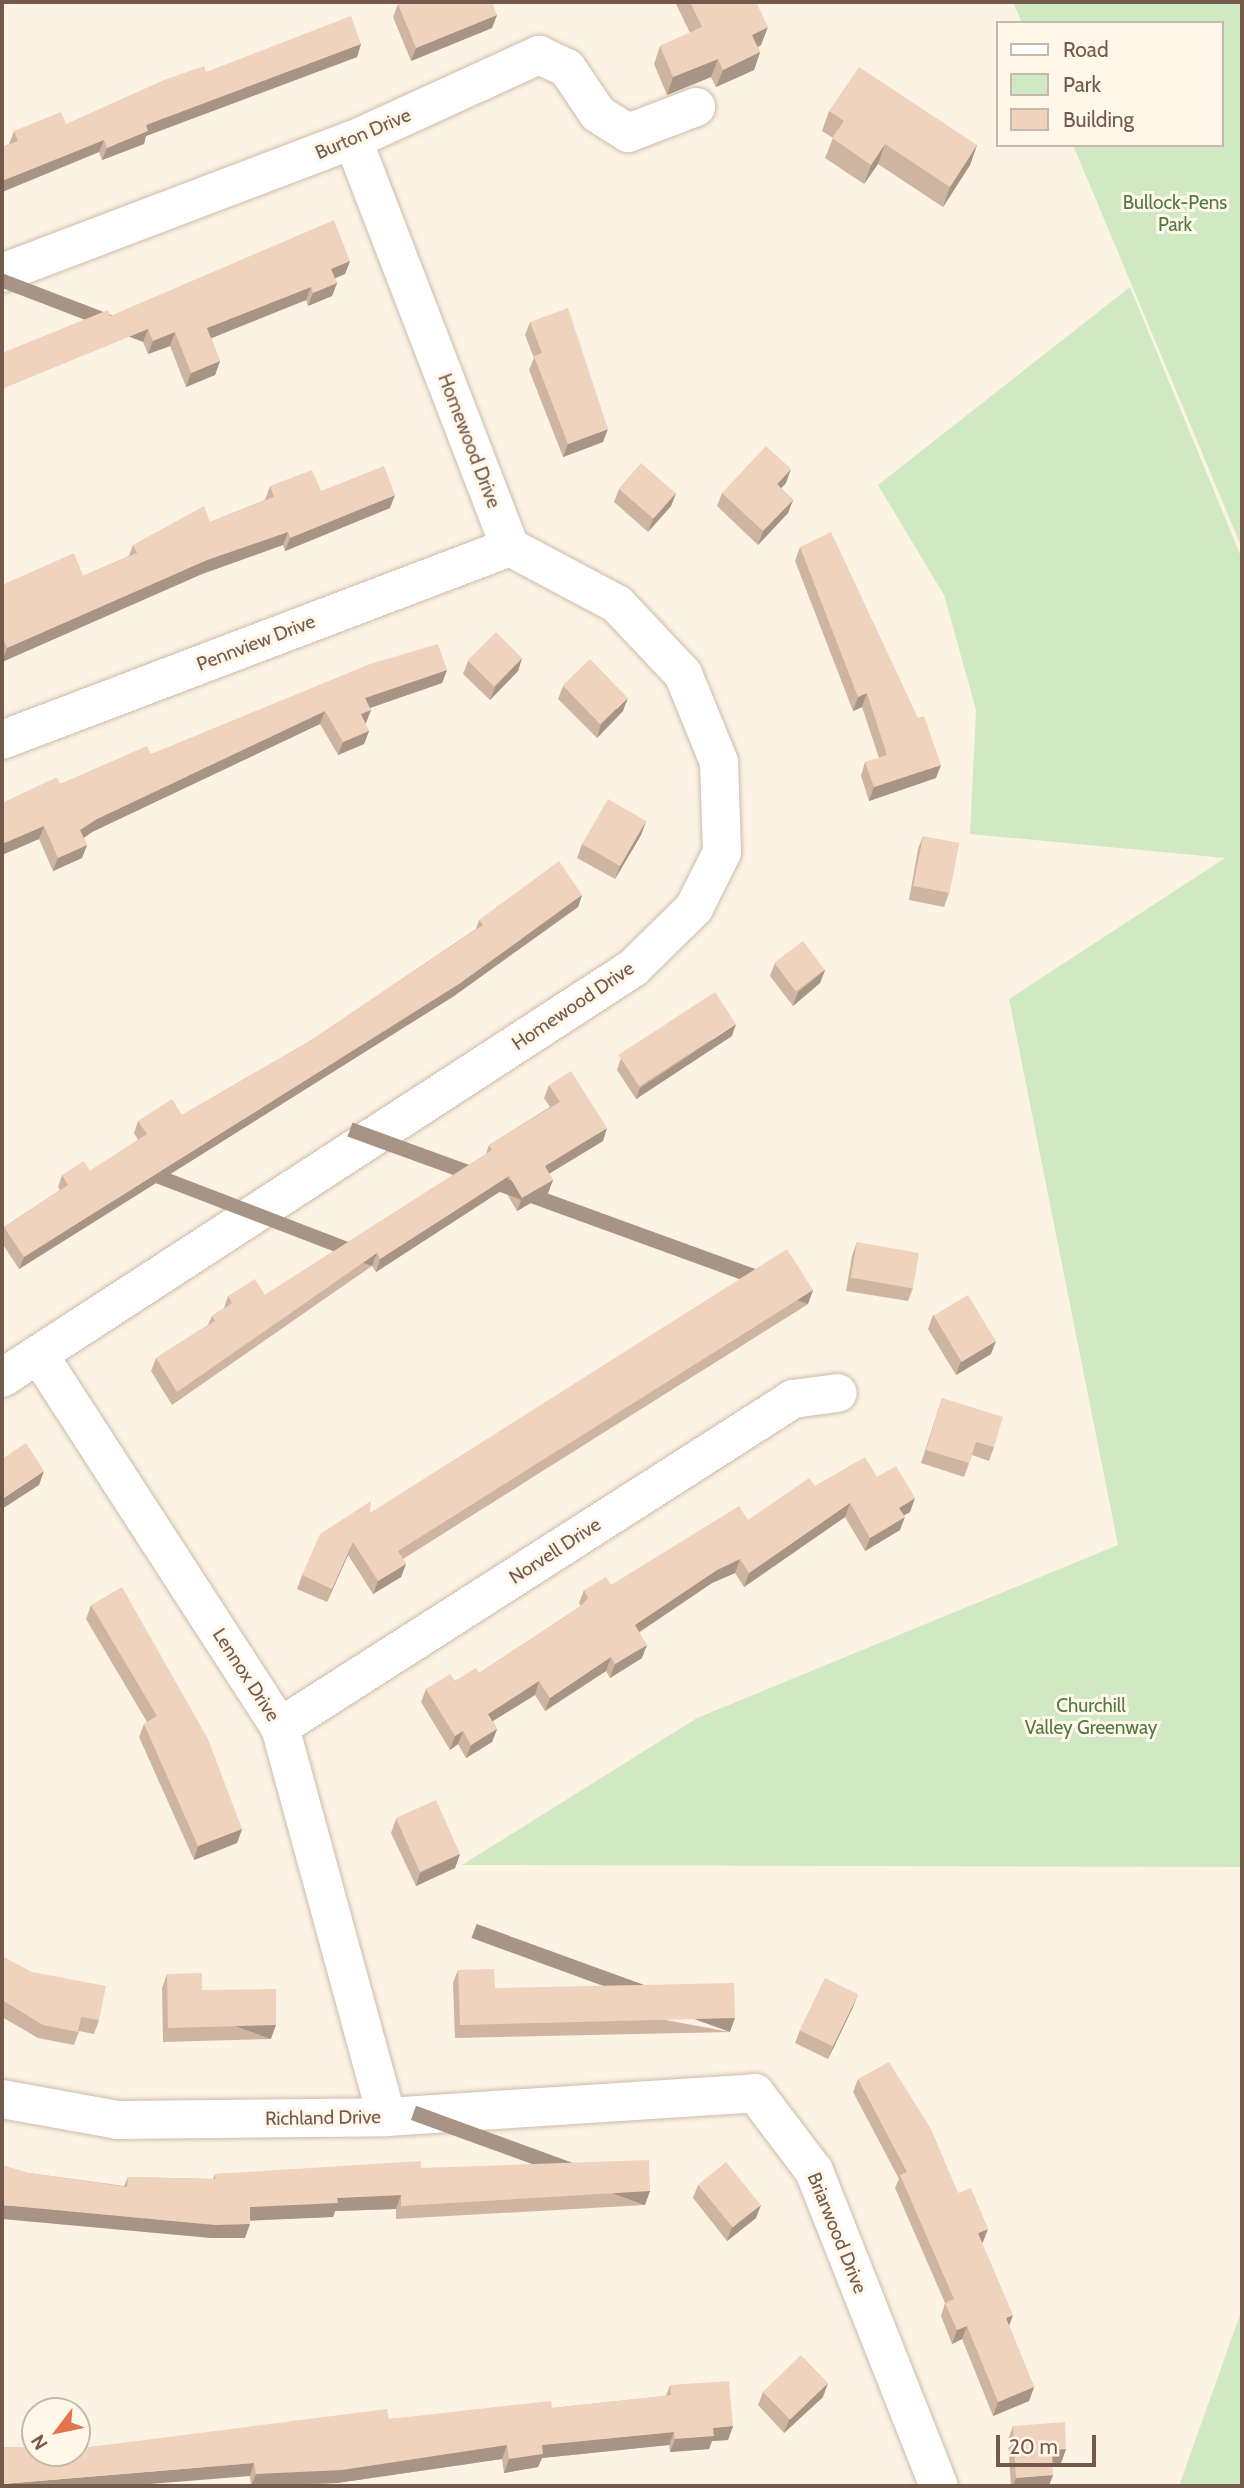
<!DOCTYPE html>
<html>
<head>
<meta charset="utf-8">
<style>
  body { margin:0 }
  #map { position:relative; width:1244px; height:2488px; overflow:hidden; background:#fcf3e4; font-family:Cabin,sans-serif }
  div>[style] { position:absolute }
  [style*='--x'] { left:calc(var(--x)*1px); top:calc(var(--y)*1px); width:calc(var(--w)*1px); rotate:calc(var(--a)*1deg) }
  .green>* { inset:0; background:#d1e9c3 }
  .roads { filter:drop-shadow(0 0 2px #cdbbab) drop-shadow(0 0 2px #cdbbab) }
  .minor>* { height:38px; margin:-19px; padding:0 19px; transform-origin:19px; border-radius:19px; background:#fff }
  .wall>* { inset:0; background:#ceb5a2 }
  .shaded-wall>* { inset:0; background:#a89484; transform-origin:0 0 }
  .building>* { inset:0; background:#f0d3bc; transform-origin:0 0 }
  span { translate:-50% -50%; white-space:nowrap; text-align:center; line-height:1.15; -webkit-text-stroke:6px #fff7ea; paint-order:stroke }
  .street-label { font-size:19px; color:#745a4a }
  .park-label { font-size:19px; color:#517942 }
  .frame { position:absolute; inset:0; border:4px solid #745a4a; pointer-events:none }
  .legend { position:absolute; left:996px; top:21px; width:228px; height:126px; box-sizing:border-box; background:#fff7ea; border:2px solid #c7b8aa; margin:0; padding:9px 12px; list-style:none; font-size:21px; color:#745a4a }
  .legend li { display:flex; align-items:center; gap:14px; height:35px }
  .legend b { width:35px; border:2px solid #c7b8aa }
  .north { position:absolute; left:21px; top:2397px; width:70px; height:70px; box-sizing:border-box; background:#fff7ea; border:2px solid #c7b8aa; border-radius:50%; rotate:238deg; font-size:19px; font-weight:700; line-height:28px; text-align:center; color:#745a4a }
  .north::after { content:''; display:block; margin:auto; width:24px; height:32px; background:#e3734c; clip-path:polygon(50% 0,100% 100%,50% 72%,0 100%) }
  .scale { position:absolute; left:996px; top:2435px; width:100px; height:32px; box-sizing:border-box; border:4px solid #745a4a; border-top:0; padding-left:9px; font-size:21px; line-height:24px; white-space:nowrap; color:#745a4a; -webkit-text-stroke:5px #fff7ea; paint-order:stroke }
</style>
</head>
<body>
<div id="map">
  <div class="green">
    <i style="clip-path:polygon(1013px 2px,1242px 2px,1242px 548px,1073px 145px,1221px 145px,1221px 23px,1022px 23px)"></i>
    <i style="clip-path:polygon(1130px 287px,1242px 559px,1242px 1867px,462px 1865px,697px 1718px,1118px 1545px,1009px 999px,1225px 858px,970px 834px,976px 710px,944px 595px,878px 485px)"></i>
    <i style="clip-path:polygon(1242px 2309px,1242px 2486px,1179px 2486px)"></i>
  </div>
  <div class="roads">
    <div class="minor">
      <i style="--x:2;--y:273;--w:375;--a:-20.8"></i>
      <i style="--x:353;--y:140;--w:205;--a:-24.6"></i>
      <i style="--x:539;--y:55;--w:31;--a:25"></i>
      <i style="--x:567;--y:68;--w:55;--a:56"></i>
      <i style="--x:598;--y:114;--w:36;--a:32"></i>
      <i style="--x:628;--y:133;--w:73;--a:-20.9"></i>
      <i style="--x:2;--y:740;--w:543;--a:-20.8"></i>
      <i style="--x:39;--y:1355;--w:443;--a:57.1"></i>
      <i style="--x:280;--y:1727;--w:404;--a:74.7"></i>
      <i style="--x:2;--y:1378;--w:753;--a:-33.01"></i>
      <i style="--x:633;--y:968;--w:86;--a:-44.5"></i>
      <i style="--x:694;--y:908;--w:63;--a:-63.4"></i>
      <i style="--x:722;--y:852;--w:90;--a:-91.9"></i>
      <i style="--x:719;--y:762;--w:95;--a:-112.2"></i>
      <i style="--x:683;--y:674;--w:96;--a:-133.3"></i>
      <i style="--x:617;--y:604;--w:121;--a:-152"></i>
      <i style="--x:510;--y:547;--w:436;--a:-111.1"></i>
      <i style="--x:280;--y:1727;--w:609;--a:-32.59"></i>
      <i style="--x:793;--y:1399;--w:45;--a:-7.6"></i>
      <i style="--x:2;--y:2099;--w:117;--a:10.3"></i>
      <i style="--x:117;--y:2120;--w:270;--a:-0.6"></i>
      <i style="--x:387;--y:2117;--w:369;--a:-3.7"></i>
      <i style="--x:755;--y:2093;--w:98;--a:52.9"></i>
      <i style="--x:814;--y:2171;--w:339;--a:68.4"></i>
    </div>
  </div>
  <div class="wall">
    <i style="clip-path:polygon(675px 2px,756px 2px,761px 45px,758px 47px,760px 52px,754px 70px,716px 87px,711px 77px,667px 95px,654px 64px,660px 46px,690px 33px)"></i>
    <i style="clip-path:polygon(398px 4px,497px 15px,492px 28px,411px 61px,393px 17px)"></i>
    <i style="clip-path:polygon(361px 44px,357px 57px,146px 136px,144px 144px,102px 160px,99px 152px,2px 192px,2px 147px,9px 144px,14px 131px,66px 124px,206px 72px)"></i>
    <i style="clip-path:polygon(829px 111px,977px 145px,970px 165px,943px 207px,878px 164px,864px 184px,825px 158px,833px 138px,822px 131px)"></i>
    <i style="clip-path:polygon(350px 261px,345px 274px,335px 278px,337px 283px,332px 296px,308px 306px,306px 300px,211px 338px,220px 361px,215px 375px,186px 387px,170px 346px,148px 354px,143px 342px,110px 316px)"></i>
    <i style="clip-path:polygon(530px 322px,603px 442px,563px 457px,529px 370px,534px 358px,525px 335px)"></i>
    <i style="clip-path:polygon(786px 483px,781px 488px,793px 500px,788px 513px,758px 545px,717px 506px,722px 493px)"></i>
    <i style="clip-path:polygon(270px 486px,321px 491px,390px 508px,285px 551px,283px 545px,202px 574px,2px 662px,2px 585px,83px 576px,129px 556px,133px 545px,210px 522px,265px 500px)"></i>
    <i style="clip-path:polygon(619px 489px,676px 493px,671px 506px,648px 532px,614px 502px)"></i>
    <i style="clip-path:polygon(800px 547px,936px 778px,869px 801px,861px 776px,865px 762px,879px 758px,862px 707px,853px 711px,795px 561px)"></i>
    <i style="clip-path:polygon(522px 658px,518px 671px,490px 700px,463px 674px,468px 661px)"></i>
    <i style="clip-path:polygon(447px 670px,442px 683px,370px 708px,371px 710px,365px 723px,369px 731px,364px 744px,338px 755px,320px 724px,92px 832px,84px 838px,87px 845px,82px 858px,53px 871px,39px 839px,2px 855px,2px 803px,151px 754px)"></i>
    <i style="clip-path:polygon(563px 686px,623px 711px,597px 738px,558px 699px)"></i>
    <i style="clip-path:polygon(646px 821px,641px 835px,615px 879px,577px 858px,582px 844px)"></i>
    <i style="clip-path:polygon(923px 836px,949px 893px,944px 907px,909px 900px,918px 849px)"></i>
    <i style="clip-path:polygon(582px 895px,578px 907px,454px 996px,19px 1269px,2px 1243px,2px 1233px,4px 1227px,60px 1190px,58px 1187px,62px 1175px,90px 1171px,138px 1140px,134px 1133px,138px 1121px,182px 1115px,310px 1041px,476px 929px,479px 920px)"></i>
    <i style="clip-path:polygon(775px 963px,825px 970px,820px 983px,793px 1006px,770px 976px)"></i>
    <i style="clip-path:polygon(732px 1036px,636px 1099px,617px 1070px,621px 1058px)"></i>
    <i style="clip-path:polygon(549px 1085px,603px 1141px,549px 1174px,553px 1180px,548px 1193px,517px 1211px,504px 1189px,376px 1272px,372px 1266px,172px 1405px,151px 1371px,156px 1358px,208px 1325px,212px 1316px,224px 1308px,228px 1296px,265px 1295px,486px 1154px,489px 1145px,550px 1107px,544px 1098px)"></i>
    <i style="clip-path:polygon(857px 1242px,913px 1288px,908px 1301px,846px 1291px,852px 1256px)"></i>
    <i style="clip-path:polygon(813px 1290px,808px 1304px,403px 1559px,406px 1564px,401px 1577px,373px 1594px,348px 1555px,327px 1602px,297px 1589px,302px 1575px,370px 1513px)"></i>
    <i style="clip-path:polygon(933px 1315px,991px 1354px,956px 1375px,928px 1329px)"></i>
    <i style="clip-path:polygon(942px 1398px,994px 1447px,989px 1461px,972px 1455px,964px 1477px,921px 1463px)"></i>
    <i style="clip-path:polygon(877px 1477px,910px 1512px,904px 1515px,900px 1530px,865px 1551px,845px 1517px,744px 1587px,735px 1573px,712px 1583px,640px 1632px,642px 1658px,610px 1678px,606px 1671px,545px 1711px,535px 1695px,493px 1721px,497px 1729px,492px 1742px,466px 1758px,458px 1744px,450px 1750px,421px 1702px,426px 1689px,479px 1673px,581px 1606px,579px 1603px,584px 1590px,611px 1585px,748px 1520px,815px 1486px)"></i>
    <i style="clip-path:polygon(91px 1605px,242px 1829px,237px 1843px,194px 1860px,139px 1737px,144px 1724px,147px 1722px,86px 1619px)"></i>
    <i style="clip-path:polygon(396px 1819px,460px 1854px,455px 1868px,416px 1886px,391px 1833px)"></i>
    <i style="clip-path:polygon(2px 1956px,99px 2020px,94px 2034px,79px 2031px,74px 2045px,38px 2038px,2px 2017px)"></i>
    <i style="clip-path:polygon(458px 1970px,495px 1988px,730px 2032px,455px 2038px,453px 1983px)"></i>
    <i style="clip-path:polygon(167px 1974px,271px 2039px,163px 2042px,162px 1988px)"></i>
    <i style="clip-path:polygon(858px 1994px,853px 2007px,828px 2059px,795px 2043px,800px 2030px)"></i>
    <i style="clip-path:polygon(858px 2079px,958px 2193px,983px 2242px,982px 2243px,1009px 2326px,1034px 2387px,1029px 2401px,993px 2416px,962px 2339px,952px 2344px,941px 2316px,945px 2303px,895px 2188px,899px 2179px,853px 2092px)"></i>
    <i style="clip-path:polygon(421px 2168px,650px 2191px,645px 2205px,396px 2219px,396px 2209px,335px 2211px,333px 2217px,250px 2220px,245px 2238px,211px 2238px,29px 2173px,124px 2186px,128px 2177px,213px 2179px,215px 2174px)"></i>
    <i style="clip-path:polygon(698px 2185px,756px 2218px,727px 2241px,693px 2198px)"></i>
    <i style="clip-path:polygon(670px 2385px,733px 2426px,728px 2440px,712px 2441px,709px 2449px,670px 2452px,669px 2445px,542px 2458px,538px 2467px,504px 2473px,502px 2459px,337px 2483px,273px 2486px,251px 2486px,250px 2476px,90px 2447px,389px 2419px,552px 2408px,666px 2396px)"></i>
    <i style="clip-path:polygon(763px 2392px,823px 2397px,784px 2433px,758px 2405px)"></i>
    <i style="clip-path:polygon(1013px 2426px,1066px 2449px,1061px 2463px,1053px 2463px,1049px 2486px,1011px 2486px,1008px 2440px)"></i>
  </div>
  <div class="shaded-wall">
    <i style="clip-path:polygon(497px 15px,492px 28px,411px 61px,416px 48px)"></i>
    <i style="clip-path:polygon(768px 27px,761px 45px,746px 53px,752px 35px)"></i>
    <i style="clip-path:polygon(361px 44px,357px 57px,146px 136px,144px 144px,102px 160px,107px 148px,146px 125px)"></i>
    <i style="clip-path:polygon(760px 52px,754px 70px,716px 87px,723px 70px)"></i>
    <i style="clip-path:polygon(718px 59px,711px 77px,667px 95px,673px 77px)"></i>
    <i style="clip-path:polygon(104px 140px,99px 152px,2px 192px,2px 181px)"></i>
    <i style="clip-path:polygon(885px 144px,878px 164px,864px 184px,871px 165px)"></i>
    <i style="clip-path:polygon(977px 145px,970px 165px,943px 207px,950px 187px)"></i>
    <i style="clip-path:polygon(350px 261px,345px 274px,326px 282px,331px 269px)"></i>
    <i style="clip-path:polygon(337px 283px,332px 296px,308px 306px,313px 293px)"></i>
    <i style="clip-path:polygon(311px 287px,306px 300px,202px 342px,207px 328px)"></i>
    <i style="left:148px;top:329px;width:14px;height:158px;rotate:111deg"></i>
    <i style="clip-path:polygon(175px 332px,170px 346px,148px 354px,153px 341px)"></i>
    <i style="clip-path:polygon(220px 361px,215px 375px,186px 387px,191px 373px)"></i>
    <i style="clip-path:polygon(608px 429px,603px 442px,563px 457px,568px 444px)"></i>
    <i style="clip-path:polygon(791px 469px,786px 483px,772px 498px,777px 484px)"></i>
    <i style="clip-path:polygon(676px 493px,671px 506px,648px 532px,653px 519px)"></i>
    <i style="clip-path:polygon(395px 495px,390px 508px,285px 551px,290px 538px)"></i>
    <i style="clip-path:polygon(793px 500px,788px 513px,758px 545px,763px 531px)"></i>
    <i style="clip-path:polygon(288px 532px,283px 545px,202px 574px,2px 662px,7px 648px,207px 560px)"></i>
    <i style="clip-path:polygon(522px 658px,518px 671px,490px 700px,495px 687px)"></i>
    <i style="clip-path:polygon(447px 670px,442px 683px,361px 711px,365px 698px)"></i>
    <i style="clip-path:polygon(867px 693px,862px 707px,853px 711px,858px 697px)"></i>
    <i style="clip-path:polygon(628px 698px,623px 711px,597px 738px,601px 724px)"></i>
    <i style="clip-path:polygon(371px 710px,366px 723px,356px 727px,361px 714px)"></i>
    <i style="clip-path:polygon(325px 711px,320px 724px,92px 832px,76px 843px,80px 830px,97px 819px)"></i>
    <i style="clip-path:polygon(369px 731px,364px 744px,338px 755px,343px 742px)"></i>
    <i style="clip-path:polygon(941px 765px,936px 778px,869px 801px,874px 787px)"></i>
    <i style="clip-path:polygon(646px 821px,641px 835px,615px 879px,620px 866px)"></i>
    <i style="clip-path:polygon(44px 826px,39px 839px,2px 855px,2px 844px)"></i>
    <i style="clip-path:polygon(87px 845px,82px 858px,53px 871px,58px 858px)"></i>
    <i style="clip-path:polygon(582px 895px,578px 907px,454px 996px,19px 1269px,24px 1257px)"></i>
    <i style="clip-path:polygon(825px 970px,820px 983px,793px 1006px,798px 992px)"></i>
    <i style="clip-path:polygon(736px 1024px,732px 1036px,636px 1099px,640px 1088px)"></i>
    <i style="clip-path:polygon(607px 1128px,603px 1141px,540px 1179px,545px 1166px)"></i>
    <i style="clip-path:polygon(509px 1176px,504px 1189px,376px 1272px,380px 1259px)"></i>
    <i style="clip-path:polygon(553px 1180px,548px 1193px,517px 1211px,522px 1198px)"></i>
    <i style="left:377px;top:1253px;width:14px;height:244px;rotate:111deg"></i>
    <i style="left:813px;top:1290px;width:15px;height:490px;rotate:110deg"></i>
    <i style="clip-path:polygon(996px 1341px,991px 1354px,956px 1375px,961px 1361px)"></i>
    <i style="clip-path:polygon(44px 1471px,39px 1485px,2px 1509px,2px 1499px)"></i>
    <i style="clip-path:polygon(915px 1498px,910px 1512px,894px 1521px,899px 1508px)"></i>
    <i style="clip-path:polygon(850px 1503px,845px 1517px,744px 1587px,749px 1573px)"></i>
    <i style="clip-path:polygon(905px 1517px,900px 1530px,865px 1551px,870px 1538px)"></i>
    <i style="clip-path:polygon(353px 1542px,348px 1555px,327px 1602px,332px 1589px)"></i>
    <i style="clip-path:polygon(740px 1559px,735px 1573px,712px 1583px,630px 1638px,635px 1625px,717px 1570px)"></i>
    <i style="clip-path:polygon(406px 1564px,401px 1577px,373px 1594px,378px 1581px)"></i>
    <i style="clip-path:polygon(647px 1645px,642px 1658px,610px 1678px,615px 1664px)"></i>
    <i style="clip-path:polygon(611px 1657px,606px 1671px,545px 1711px,550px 1698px)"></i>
    <i style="clip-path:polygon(539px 1681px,535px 1695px,483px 1727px,488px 1714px)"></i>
    <i style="clip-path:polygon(497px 1729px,492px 1742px,466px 1758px,471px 1745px)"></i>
    <i style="clip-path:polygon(463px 1731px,458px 1744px,450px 1750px,455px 1736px)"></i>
    <i style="clip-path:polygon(242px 1829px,237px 1843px,194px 1860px,198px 1846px)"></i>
    <i style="clip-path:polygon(460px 1854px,455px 1868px,416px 1886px,420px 1873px)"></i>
    <i style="clip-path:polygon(858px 1994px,853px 2007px,828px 2059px,833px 2046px)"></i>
    <i style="left:735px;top:2018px;width:15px;height:275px;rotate:110deg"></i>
    <i style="left:276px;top:2025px;width:15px;height:108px;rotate:110deg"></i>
    <i style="left:650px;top:2191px;width:15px;height:249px;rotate:110deg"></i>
    <i style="clip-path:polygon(401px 2195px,396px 2209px,335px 2211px,333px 2217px,245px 2221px,250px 2207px,337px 2198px)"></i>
    <i style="clip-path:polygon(2px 2205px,250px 2224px,245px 2238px,211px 2238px,2px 2219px)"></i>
    <i style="clip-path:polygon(761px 2205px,756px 2218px,727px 2241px,732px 2227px)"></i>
    <i style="clip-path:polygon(988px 2229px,983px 2242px,973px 2246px,978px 2233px)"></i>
    <i style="clip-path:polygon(1013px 2315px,1008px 2329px,1006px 2318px)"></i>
    <i style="clip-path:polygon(967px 2326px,962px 2339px,952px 2344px,957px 2330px)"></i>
    <i style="clip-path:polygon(828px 2383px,823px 2397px,784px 2433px,789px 2420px)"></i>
    <i style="clip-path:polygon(1034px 2387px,1029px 2401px,993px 2416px,998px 2402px)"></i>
    <i style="clip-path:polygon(733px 2426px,728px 2440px,712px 2441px,709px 2449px,670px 2452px,675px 2439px,713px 2428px)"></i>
    <i style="clip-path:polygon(674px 2432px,669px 2445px,542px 2458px,538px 2467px,504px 2473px,509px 2459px,542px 2445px)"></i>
    <i style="clip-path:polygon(507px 2445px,502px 2459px,337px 2483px,251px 2486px,256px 2474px)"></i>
    <i style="clip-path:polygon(1066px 2449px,1061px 2463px,1047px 2464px,1052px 2450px)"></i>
    <i style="clip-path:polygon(254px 2463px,250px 2476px,125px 2486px,2px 2486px,2px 2484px)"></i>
    <i style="clip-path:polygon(1053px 2475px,1049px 2486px,1013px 2486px,1016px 2478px)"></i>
  </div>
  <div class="building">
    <i style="clip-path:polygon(403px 2px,492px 2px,497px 15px,416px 48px,398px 4px)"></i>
    <i style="clip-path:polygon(690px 2px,756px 2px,768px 27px,752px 35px,760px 52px,723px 70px,718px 59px,673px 77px,660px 46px,702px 27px)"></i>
    <i style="clip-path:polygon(351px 16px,361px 44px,146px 125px,148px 131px,107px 148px,104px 140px,2px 181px,2px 147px,18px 141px,14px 131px,61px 112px,66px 124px,164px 80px,204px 66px,206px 72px)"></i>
    <i style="clip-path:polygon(859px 67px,977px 145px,950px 187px,885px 144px,871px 165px,832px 138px,844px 121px,829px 111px)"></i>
    <i style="clip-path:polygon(334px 220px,350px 261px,331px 269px,337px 283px,313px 293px,311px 287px,207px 328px,220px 361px,191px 373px,175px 332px,153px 341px,148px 329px,2px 389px,2px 353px,108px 310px,110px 316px)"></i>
    <i style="clip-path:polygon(568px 308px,608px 429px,568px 444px,534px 356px,542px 353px,530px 322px)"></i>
    <i style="clip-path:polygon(766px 446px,791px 469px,777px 484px,793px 500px,763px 531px,722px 493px)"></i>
    <i style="left:641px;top:463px;width:46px;height:34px;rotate:41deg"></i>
    <i style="clip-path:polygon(384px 466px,395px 495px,290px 538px,288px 532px,207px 560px,7px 648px,3px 639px,2px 639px,2px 585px,74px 553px,83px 576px,137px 553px,133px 545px,204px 506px,210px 522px,274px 497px,270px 486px,312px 470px,321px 491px)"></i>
    <i style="clip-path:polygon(831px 532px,918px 718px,924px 716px,941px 765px,874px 787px,865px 762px,887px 755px,867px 693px,858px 697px,800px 547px)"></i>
    <i style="left:496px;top:632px;width:37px;height:40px;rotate:45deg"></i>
    <i style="clip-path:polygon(438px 644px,447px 670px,365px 698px,371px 710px,361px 714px,369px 731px,343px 742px,325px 711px,97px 819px,80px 830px,87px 845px,58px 858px,44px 826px,2px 844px,2px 803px,57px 777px,60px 784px,147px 746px,151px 754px,370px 664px)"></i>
    <i style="left:590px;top:659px;width:54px;height:38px;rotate:46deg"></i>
    <i style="left:608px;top:799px;width:44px;height:52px;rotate:30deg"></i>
    <i style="left:923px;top:836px;width:37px;height:51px;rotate:11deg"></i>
    <i style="clip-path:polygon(559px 861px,582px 895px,459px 984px,24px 1257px,4px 1227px,68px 1185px,62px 1175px,84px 1161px,90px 1171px,147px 1134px,138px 1121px,172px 1099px,182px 1115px,310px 1041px,483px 925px,479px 920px)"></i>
    <i style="left:803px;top:941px;width:36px;height:36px;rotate:53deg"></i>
    <i style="left:715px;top:992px;width:38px;height:115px;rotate:57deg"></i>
    <i style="clip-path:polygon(571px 1071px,607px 1128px,545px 1166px,553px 1180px,522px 1198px,509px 1176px,380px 1259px,377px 1253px,177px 1392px,156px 1358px,215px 1321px,212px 1316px,232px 1303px,228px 1296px,255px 1279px,265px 1295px,492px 1150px,489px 1145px,560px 1102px,549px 1085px)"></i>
    <i style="left:857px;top:1242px;width:63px;height:36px;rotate:10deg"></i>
    <i style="clip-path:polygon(787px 1249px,813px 1290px,398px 1551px,406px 1564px,378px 1581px,353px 1542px,332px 1589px,302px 1575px,320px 1534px,371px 1501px,370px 1513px)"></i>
    <i style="left:968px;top:1295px;width:54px;height:40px;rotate:59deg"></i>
    <i style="clip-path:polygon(942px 1398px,1003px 1417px,994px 1447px,976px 1442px,969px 1463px,926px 1450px)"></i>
    <i style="clip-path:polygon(26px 1443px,44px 1471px,2px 1499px,2px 1459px)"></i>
    <i style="clip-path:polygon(865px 1457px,877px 1477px,896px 1466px,915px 1498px,899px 1508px,905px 1517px,870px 1538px,850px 1503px,749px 1573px,740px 1559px,717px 1570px,635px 1625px,647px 1645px,615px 1664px,611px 1657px,550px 1698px,539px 1681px,488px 1714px,497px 1729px,471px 1745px,463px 1731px,455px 1736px,426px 1689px,450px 1674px,455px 1681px,476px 1668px,479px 1673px,580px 1607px,588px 1598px,584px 1590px,606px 1577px,611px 1585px,739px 1506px,748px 1520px,809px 1478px,815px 1486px)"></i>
    <i style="clip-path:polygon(122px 1587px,208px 1739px,242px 1829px,198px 1846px,144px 1724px,157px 1716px,91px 1605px)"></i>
    <i style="left:436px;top:1800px;width:59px;height:44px;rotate:66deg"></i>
    <i style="clip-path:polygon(2px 1956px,32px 1972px,106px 1986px,99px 2020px,81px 2017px,78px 2032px,43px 2025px,2px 2000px)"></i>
    <i style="clip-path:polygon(494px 1969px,495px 1988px,734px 1983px,735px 2018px,460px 2025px,458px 1970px)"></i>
    <i style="clip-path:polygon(202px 1973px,202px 1990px,276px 1989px,276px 2025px,168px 2028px,167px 1974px)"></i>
    <i style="left:825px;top:1978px;width:37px;height:58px;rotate:26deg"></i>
    <i style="clip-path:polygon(889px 2062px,931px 2129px,958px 2193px,971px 2188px,988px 2229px,978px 2233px,1013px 2315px,1006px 2318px,1034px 2387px,998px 2402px,967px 2326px,957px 2330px,945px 2303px,954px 2299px,900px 2175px,907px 2172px,858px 2079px)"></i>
    <i style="clip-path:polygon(649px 2160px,650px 2191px,401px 2206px,401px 2195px,337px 2198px,338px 2203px,250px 2207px,250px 2224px,215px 2225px,2px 2205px,2px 2165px,29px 2173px,127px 2187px,128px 2177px,215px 2179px,215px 2174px,421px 2161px,421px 2168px)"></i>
    <i style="left:726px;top:2162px;width:55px;height:36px;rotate:51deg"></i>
    <i style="left:801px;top:2355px;width:39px;height:53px;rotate:46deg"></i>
    <i style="clip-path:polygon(729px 2381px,733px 2426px,713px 2428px,714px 2436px,675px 2439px,674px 2432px,542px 2445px,543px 2454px,509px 2459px,507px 2445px,342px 2470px,256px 2474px,254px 2463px,2px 2484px,2px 2447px,35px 2447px,35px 2453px,77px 2453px,77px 2447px,90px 2447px,387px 2409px,389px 2419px,551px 2401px,552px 2408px,671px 2395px,670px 2385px)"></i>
    <i style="clip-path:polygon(1065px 2422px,1066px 2449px,1052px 2450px,1053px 2475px,1016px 2478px,1013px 2426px)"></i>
  </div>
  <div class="street-label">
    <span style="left:363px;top:134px;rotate:-23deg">Burton Drive</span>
    <span style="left:469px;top:441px;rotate:69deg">Homewood Drive</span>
    <span style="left:256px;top:643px;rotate:-21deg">Pennview Drive</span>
    <span style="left:573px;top:1006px;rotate:-34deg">Homewood Drive</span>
    <span style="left:555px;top:1551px;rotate:-33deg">Norvell Drive</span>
    <span style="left:246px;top:1675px;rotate:57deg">Lennox Drive</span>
    <span style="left:323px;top:2118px;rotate:-1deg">Richland Drive</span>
    <span style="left:837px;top:2233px;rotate:68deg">Briarwood Drive</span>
  </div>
  <div class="park-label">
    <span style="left:1175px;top:214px">Bullock-Pens<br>Park</span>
    <span style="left:1091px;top:1717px">Churchill<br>Valley Greenway</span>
  </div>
  <div class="frame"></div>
  <ul class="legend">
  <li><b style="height:9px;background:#fff"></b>Road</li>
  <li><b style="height:19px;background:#d1e9c3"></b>Park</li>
  <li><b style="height:19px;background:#f0d3bc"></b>Building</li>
  </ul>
  <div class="north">N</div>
  <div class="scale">20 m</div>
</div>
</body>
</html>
